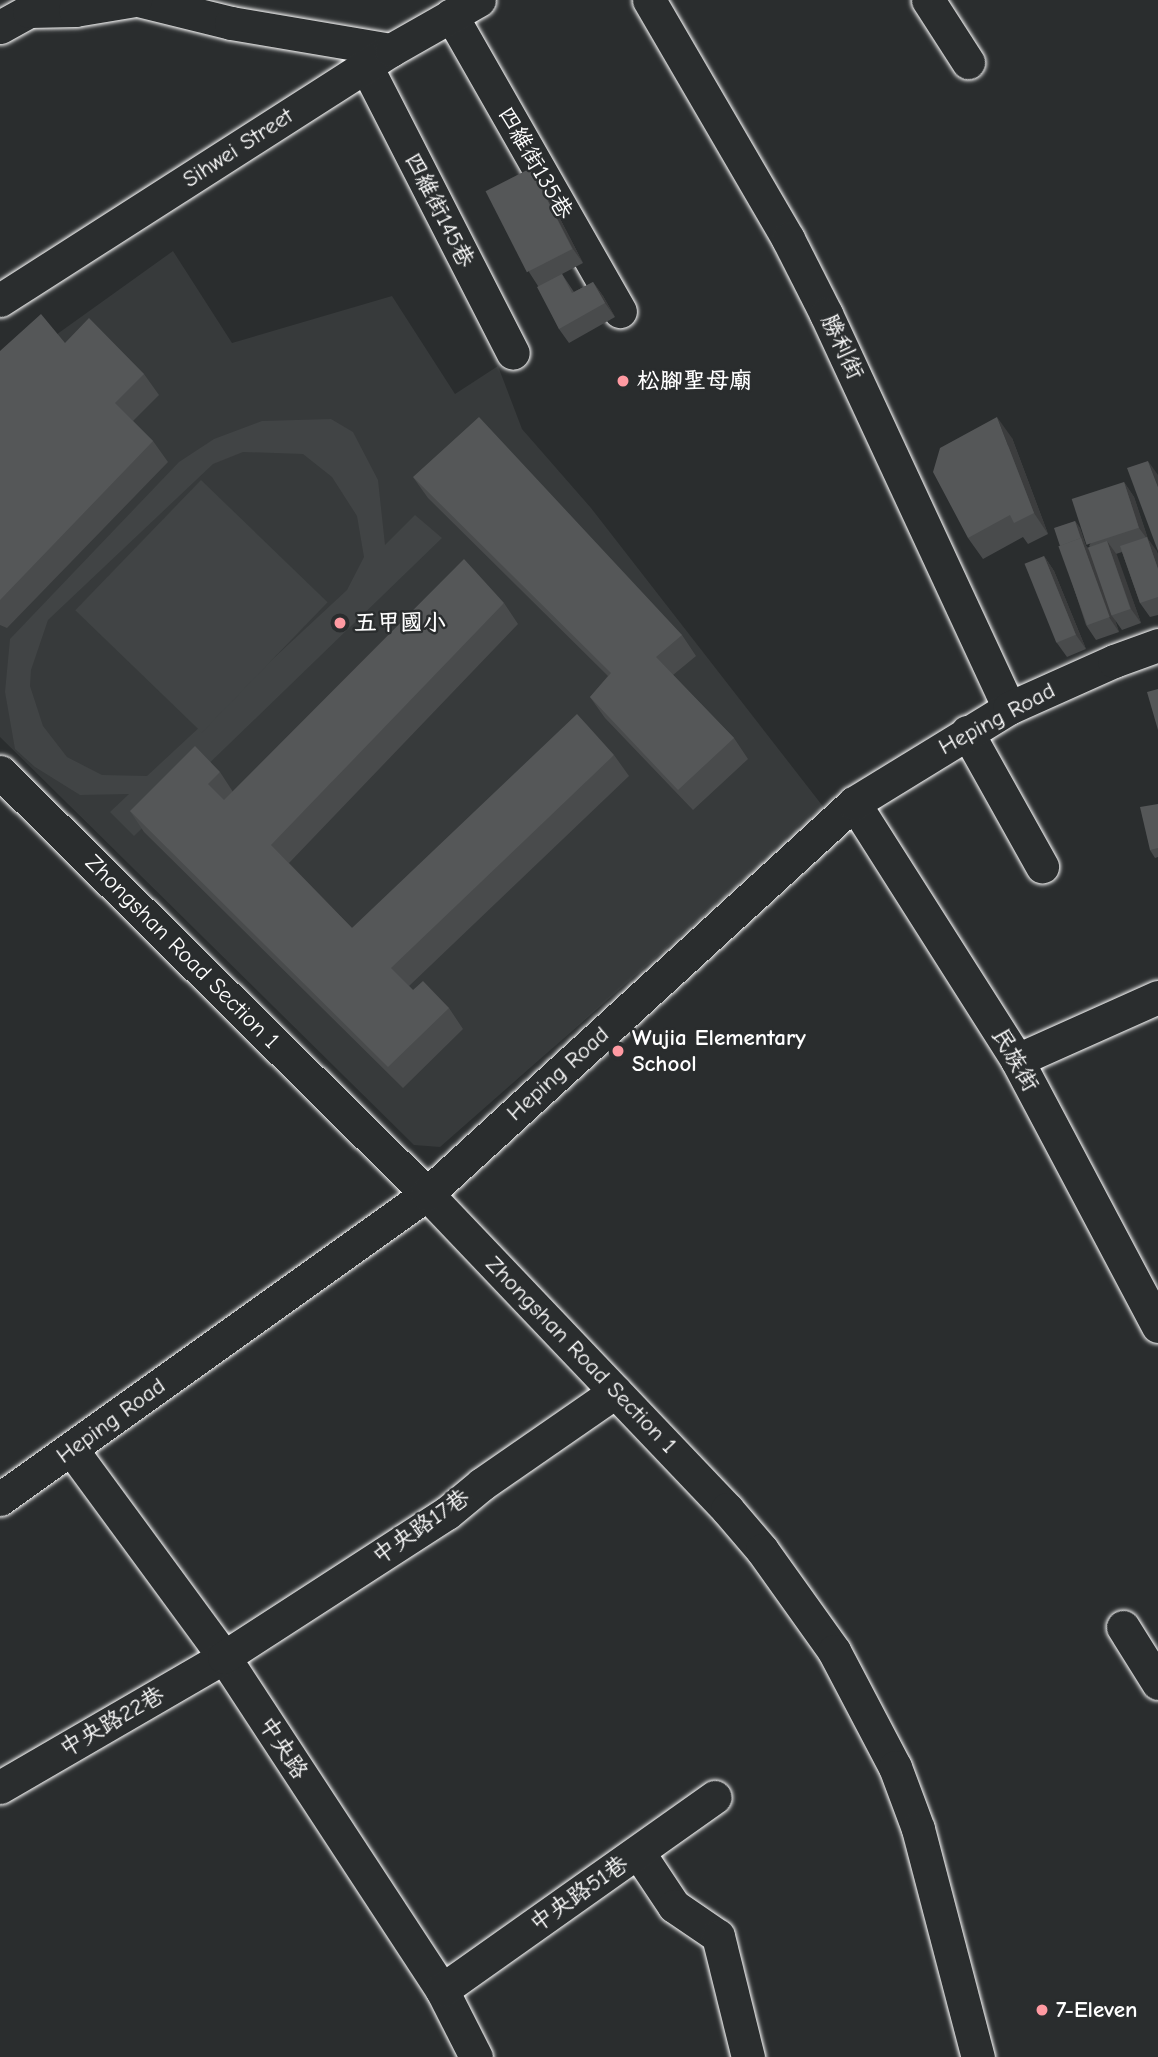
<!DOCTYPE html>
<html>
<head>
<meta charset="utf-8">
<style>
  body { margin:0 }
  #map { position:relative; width:1158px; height:2057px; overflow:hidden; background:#2a2d2e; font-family:"Comic Neue","LXGW WenKai TC",sans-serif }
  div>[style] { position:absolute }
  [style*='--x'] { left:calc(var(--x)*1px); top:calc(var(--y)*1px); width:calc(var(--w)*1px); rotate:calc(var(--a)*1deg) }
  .built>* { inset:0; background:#373a3b }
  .green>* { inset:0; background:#414445; transform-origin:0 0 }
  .roads { filter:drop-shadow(0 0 2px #fff) drop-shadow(0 0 2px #fff) }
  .minor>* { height:33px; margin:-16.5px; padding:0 16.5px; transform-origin:16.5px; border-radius:16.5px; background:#2a2d2e }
  .wall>* { inset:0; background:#494b4c }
  .shaded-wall>* { inset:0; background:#3c3d3e }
  .building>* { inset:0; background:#555758; transform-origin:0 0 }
  .dots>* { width:19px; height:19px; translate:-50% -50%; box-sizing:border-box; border:4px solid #2a2d2e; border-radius:50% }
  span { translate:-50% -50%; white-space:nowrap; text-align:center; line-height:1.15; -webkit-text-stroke:5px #2a2d2e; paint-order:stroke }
  .street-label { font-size:23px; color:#fff }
  .poi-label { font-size:23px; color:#fff; font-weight:700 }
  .left { translate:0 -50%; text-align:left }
</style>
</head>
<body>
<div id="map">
  <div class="built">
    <i style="clip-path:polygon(173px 251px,232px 343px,392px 296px,455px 394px,498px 366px,522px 429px,591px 508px,825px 809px,440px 1147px,414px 1145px,0 737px,0 375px)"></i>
  </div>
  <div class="green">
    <i style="clip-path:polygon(evenodd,331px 419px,353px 432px,378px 480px,385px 545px,415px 515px,442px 538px,134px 836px,110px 812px,129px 794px,80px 795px,35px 767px,15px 749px,5px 692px,10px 639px,179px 462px,214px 439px,262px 421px,331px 419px,243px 452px,303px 454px,332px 477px,357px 516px,364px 557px,347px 590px,147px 776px,102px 775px,67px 757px,43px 726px,30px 686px,31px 670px,48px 620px,213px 464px,243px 452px)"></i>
    <i style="left:201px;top:480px;width:176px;height:181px;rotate:44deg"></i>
  </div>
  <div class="roads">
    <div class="minor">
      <i style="--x:138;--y:0;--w:96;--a:13.9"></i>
      <i style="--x:231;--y:23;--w:162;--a:9.6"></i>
      <i style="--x:649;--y:0;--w:276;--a:59.8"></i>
      <i style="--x:788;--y:239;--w:84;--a:63.1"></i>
      <i style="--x:826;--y:314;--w:434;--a:65.1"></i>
      <i style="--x:928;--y:0;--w:74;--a:57.2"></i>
      <i style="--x:451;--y:15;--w:341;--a:60.3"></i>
      <i style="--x:0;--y:27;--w:33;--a:-29"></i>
      <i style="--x:29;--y:11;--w:46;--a:-1.2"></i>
      <i style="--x:75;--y:10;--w:61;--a:-9.5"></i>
      <i style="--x:366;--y:66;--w:322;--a:62.9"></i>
      <i style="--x:0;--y:300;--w:464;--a:-32.6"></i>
      <i style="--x:391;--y:50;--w:101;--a:-29.6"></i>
      <i style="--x:967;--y:732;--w:154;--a:60.8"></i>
      <i style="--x:0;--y:772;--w:600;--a:44.66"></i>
      <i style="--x:427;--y:1194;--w:435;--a:46.4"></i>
      <i style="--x:727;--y:1509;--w:54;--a:49.5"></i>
      <i style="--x:762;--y:1550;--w:124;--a:54.5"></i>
      <i style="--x:834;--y:1651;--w:131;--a:62.3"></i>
      <i style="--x:895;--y:1767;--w:66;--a:69.6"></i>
      <i style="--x:918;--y:1829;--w:236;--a:75.3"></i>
      <i style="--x:854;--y:803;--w:304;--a:57.6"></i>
      <i style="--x:1017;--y:1060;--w:301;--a:62.1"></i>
      <i style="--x:1017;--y:1060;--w:154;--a:-24.1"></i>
      <i style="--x:72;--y:1450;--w:257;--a:53.7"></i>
      <i style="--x:224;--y:1657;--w:398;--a:56.8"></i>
      <i style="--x:442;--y:1990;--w:75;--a:63.1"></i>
      <i style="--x:0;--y:1499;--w:525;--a:-35.54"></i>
      <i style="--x:427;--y:1194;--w:579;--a:-42.48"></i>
      <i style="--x:854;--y:803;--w:182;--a:-31.5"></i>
      <i style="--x:1009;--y:708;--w:115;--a:-24.1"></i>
      <i style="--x:1114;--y:661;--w:47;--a:-20"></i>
      <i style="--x:1123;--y:1627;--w:66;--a:58"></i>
      <i style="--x:0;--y:1787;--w:259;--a:-30.1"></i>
      <i style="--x:224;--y:1657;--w:265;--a:-32.9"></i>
      <i style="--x:447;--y:1513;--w:45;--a:-39.6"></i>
      <i style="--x:482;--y:1484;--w:162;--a:-34.7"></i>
      <i style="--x:638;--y:1852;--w:65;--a:56.3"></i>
      <i style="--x:674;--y:1906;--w:53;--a:34.3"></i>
      <i style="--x:718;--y:1936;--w:125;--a:76.1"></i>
      <i style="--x:442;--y:1990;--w:334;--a:-35.3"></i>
    </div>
  </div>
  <div class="wall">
    <i style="clip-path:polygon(541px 182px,583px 263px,562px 274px,574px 292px,593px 282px,603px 296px,615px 317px,569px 343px,559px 329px,538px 286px,529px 272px)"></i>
    <i style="clip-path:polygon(65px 343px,144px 374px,159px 395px,133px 421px,153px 441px,168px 462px,7px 628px,0 625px,0 351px)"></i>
    <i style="clip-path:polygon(1012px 438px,1048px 534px,1028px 544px,1023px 537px,983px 559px,968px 538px)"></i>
    <i style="clip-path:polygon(413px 477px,682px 635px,696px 656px,673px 675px,734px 738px,748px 759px,693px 810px,605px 718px,590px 697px,608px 676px,428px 498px)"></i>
    <i style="clip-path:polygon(1124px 482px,1134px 497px,1148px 539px,1158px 554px,1158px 615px,1150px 617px,1140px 603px,1122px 552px,1116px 554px,1141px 623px,1122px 630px,1115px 620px,1119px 632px,1096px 640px,1086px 625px,1060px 546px,1075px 521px,1080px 528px,1086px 546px,1088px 548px,1090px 547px,1089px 546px)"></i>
    <i style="clip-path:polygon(1044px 556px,1054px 571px,1086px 649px,1067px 657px,1057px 643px)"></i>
    <i style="clip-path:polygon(504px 603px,518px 624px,289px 863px,352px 928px,614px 755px,629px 776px,409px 986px,413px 990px,449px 1008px,463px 1029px,403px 1088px,144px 832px,130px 811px,220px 772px,233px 792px)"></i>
    <i style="clip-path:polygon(1158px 804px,1158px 857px,1155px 858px,1150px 850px)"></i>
  </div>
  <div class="shaded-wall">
    <i style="clip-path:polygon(531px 168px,541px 182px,583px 263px,573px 249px)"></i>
    <i style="clip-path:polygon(593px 282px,603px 296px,615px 317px,605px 303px)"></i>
    <i style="clip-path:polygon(997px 417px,1012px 438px,1048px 534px,1034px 513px)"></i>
    <i style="clip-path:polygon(1148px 461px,1158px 475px,1158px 487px)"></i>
    <i style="clip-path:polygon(1124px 482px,1134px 497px,1148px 539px,1157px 551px,1158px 554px,1158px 569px,1148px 540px,1139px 528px)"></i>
    <i style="clip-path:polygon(1075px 521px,1080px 528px,1086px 546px,1091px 553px,1112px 616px,1115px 620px,1119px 632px,1109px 617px)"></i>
    <i style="clip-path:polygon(1107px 541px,1117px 555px,1141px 623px,1131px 609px)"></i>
    <i style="clip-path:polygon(1044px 556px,1054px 571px,1086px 649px,1076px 635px)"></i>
  </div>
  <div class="building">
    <i style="left:531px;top:168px;width:91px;height:51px;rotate:63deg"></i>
    <i style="clip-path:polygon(562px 274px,572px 293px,593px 282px,605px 303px,559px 329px,537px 287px)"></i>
    <i style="clip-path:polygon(41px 314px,65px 343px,89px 318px,144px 374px,115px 403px,153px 441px,0 600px,0 351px)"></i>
    <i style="clip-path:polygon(479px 417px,682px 635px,656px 657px,734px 738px,678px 790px,590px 697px,611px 673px,413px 477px)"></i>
    <i style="clip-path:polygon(997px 417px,1034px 513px,1014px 523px,1010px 515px,968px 538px,933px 472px,940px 448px)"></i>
    <i style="clip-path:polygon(1148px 461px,1158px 487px,1158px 551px,1127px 468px)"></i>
    <i style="left:1124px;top:482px;width:48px;height:55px;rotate:72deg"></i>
    <i style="clip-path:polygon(1075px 521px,1082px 542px,1081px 538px,1060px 546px,1054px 528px)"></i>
    <i style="clip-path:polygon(1147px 537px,1158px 569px,1158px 597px,1140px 603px,1120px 546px)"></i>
    <i style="left:1081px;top:538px;width:84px;height:24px;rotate:70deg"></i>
    <i style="left:1107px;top:541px;width:72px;height:20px;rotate:71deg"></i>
    <i style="left:1044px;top:556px;width:85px;height:21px;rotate:68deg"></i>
    <i style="clip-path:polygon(464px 559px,504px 603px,271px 845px,352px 928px,577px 714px,614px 755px,391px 968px,413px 990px,423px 981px,449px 1008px,388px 1067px,130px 811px,195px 746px,220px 772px,208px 784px,224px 800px)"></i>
    <i style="clip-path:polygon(1158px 689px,1158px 730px,1147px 692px)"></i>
    <i style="clip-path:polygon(1158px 804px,1158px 848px,1150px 850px,1140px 807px)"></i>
  </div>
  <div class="dots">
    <i style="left:623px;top:381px;background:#ff9aa2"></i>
    <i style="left:340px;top:623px;background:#ff9aa2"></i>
    <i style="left:618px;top:1051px;background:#ff9aa2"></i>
    <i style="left:1042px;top:2010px;background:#ff9aa2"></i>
  </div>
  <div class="street-label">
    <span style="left:238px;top:148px;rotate:-33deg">Sihwei Street</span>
    <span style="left:535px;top:163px;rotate:60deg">四維街135巷</span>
    <span style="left:439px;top:210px;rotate:63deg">四維街145巷</span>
    <span style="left:842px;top:347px;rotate:65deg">勝利街</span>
    <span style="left:997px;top:719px;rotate:-28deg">Heping Road</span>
    <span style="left:182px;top:952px;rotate:45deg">Zhongshan Road Section 1</span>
    <span style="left:1015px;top:1060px;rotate:60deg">民族街</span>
    <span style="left:558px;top:1074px;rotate:-42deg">Heping Road</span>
    <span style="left:581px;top:1355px;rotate:46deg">Zhongshan Road Section 1</span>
    <span style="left:111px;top:1421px;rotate:-36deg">Heping Road</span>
    <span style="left:421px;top:1527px;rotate:-35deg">中央路17巷</span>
    <span style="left:112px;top:1722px;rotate:-30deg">中央路22巷</span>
    <span style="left:283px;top:1748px;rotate:57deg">中央路</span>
    <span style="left:579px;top:1894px;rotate:-35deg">中央路51巷</span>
  </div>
  <div class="poi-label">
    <span class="left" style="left:637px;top:381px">松腳聖母廟</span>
    <span class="left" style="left:354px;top:623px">五甲國小</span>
    <span class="left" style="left:632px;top:1051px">Wujia Elementary<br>School</span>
    <span class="left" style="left:1056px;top:2010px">7-Eleven</span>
  </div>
</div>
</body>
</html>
